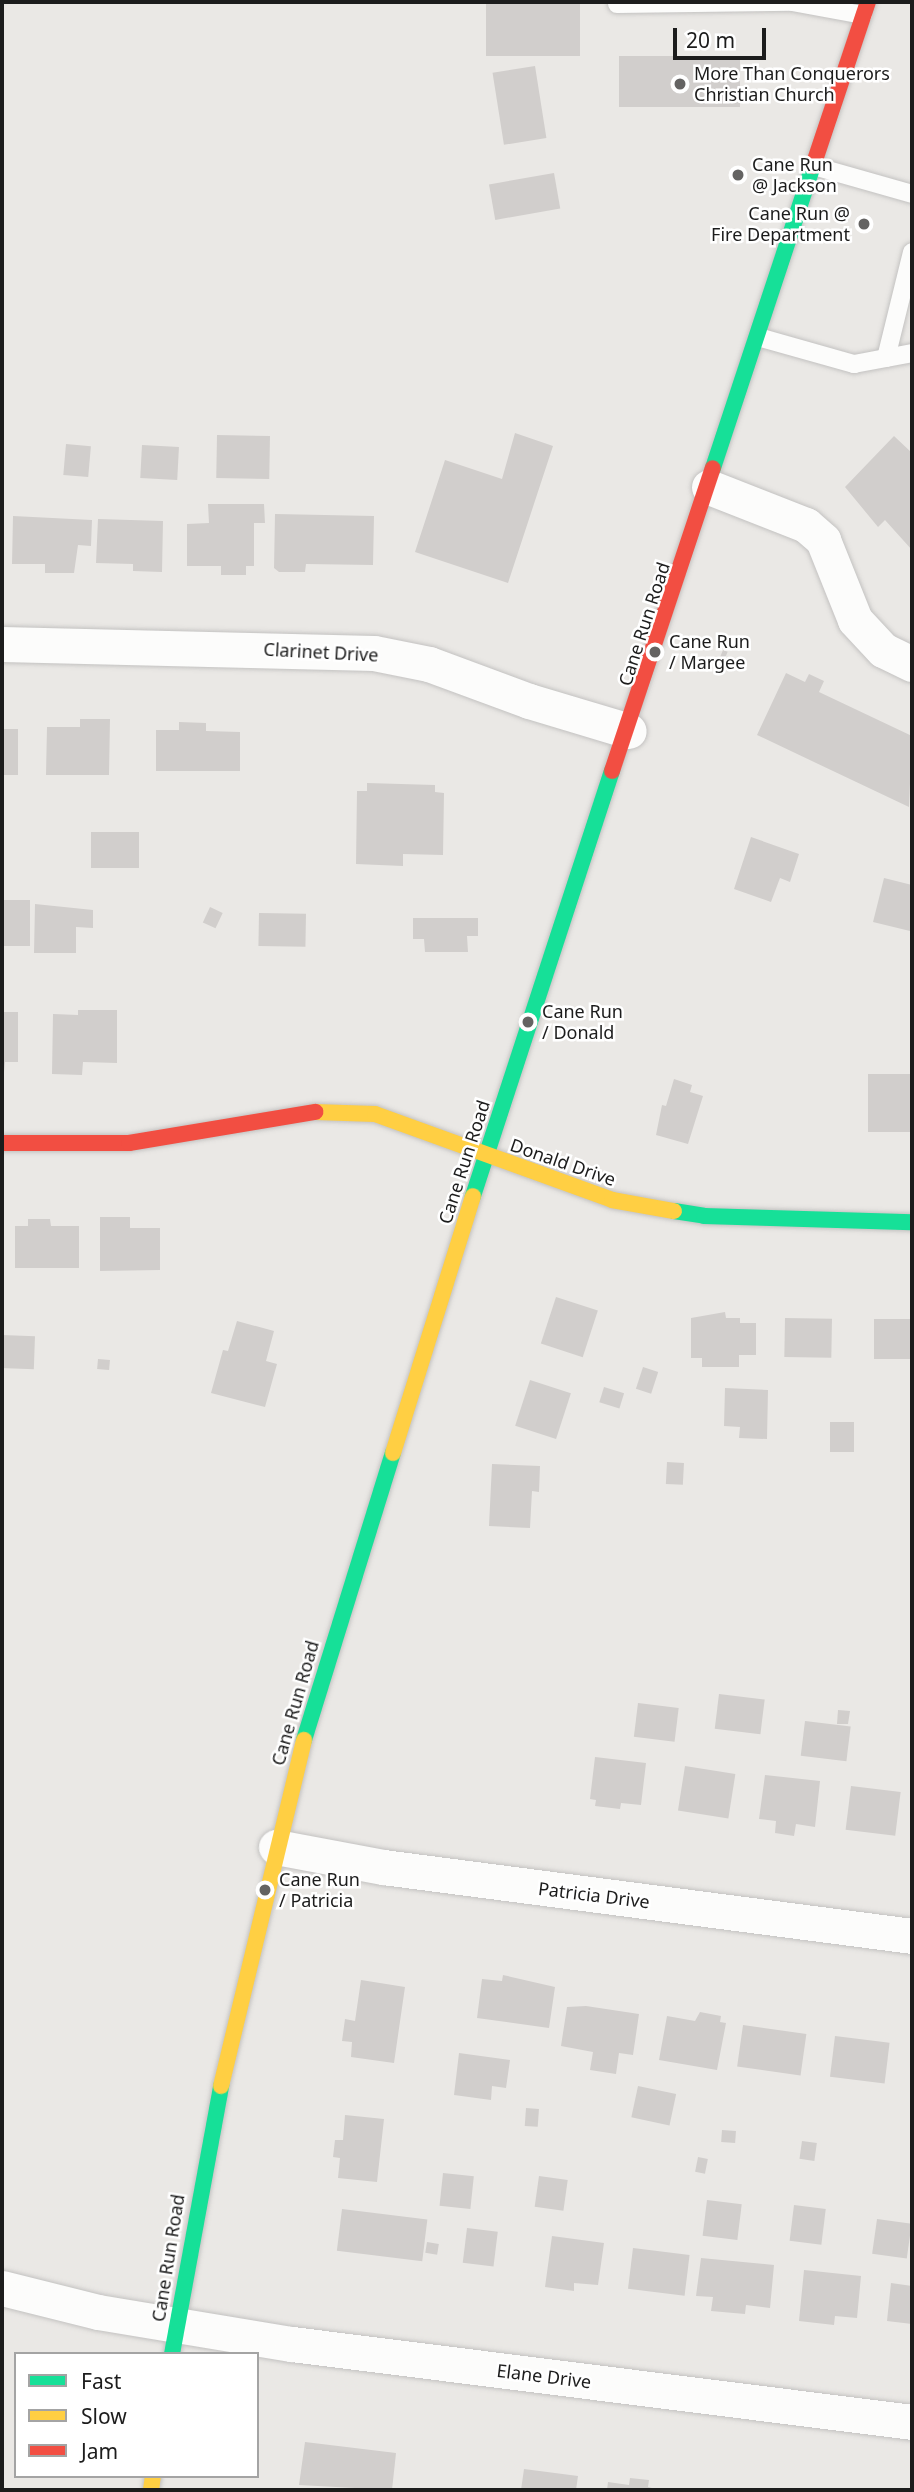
<!DOCTYPE html>
<html>
<head>
<meta charset="utf-8">
<style>
  body { margin:0 }
  #map { position:relative; width:914px; height:2492px; overflow:hidden; background:#eae8e5; font-family:"Noto Sans",sans-serif }
  div>[style] { position:absolute }
  [style*='--x'] { left:calc(var(--x)*1px); top:calc(var(--y)*1px); width:calc(var(--w)*1px); rotate:calc(var(--a)*1deg) }
  .building>* { inset:0; background:#d1cecc; transform-origin:0 0 }
  .roads { filter:drop-shadow(0 0 2px #c3c2c1) drop-shadow(0 0 2px #c3c2c1) }
  .lane>* { height:18px; margin:-9px; padding:0 9px; transform-origin:9px; border-radius:9px; background:#fcfcfb }
  .street>* { height:35px; margin:-17.5px; padding:0 17.5px; transform-origin:17.5px; border-radius:17.5px; background:#fcfcfb }
  .fast>* { height:16px; margin:-8px; padding:0 8px; transform-origin:8px; border-radius:8px; background:#16e098 }
  .slow>* { height:16px; margin:-8px; padding:0 8px; transform-origin:8px; border-radius:8px; background:#ffcf43 }
  .jam>* { height:16px; margin:-8px; padding:0 8px; transform-origin:8px; border-radius:8px; background:#f24e42 }
  .dots>* { width:19px; height:19px; translate:-50% -50%; box-sizing:border-box; border:4px solid #fff; border-radius:50% }
  span { translate:-50% -50%; white-space:nowrap; text-align:center; line-height:1.15; -webkit-text-stroke:5px #fff; paint-order:stroke }
  .poi-label { font-size:18px; color:#1c1c1c }
  .left { translate:0 -50%; text-align:left }
  .right { translate:-100% -50%; text-align:right }
  .street-label { font-size:18px; color:#1c1c1c }
  .frame { position:absolute; inset:0; border:4px solid #1c1c1c; pointer-events:none }
  .legend { position:absolute; left:14px; top:2352px; width:245px; height:126px; box-sizing:border-box; background:#fff; border:2px solid #a4a4a4; margin:0; padding:9px 12px; list-style:none; font-size:21px; color:#1c1c1c }
  .legend li { display:flex; align-items:center; gap:14px; height:35px }
  .legend b { width:35px; border:2px solid #a4a4a4 }
  .scale { position:absolute; left:673px; top:28px; width:93px; height:32px; box-sizing:border-box; border:4px solid #1c1c1c; border-top:0; padding-left:9px; font-size:21px; line-height:24px; white-space:nowrap; color:#1c1c1c; -webkit-text-stroke:5px #fff; paint-order:stroke }
</style>
</head>
<body>
<div id="map">
  <div class="building">
    <i style="left:486px;top:2px;width:94px;height:54px"></i>
    <i style="left:619px;top:56px;width:121px;height:51px"></i>
    <i style="left:535px;top:66px;width:73px;height:43px;rotate:81deg"></i>
    <i style="left:554px;top:173px;width:36px;height:66px;rotate:80deg"></i>
    <i style="clip-path:polygon(515px 433px,553px 446px,508px 583px,415px 552px,445px 460px,502px 479px)"></i>
    <i style="left:217px;top:435px;width:53px;height:43px;rotate:1deg"></i>
    <i style="clip-path:polygon(894px 436px,912px 453px,912px 550px,885px 520px,878px 527px,845px 487px)"></i>
    <i style="left:66px;top:444px;width:25px;height:31px;rotate:5deg"></i>
    <i style="left:142px;top:445px;width:37px;height:33px;rotate:3deg"></i>
    <i style="clip-path:polygon(208px 504px,264px 504px,265px 523px,254px 523px,254px 566px,246px 566px,246px 575px,221px 575px,221px 566px,187px 566px,187px 524px,209px 523px)"></i>
    <i style="clip-path:polygon(275px 514px,374px 516px,373px 565px,306px 564px,305px 572px,279px 572px,274px 568px)"></i>
    <i style="clip-path:polygon(13px 516px,92px 520px,91px 546px,78px 545px,74px 573px,45px 573px,45px 564px,12px 564px)"></i>
    <i style="clip-path:polygon(98px 519px,163px 521px,162px 572px,133px 571px,133px 564px,96px 563px)"></i>
    <i style="left:723px;top:650px;width:5px;height:9px;rotate:22deg"></i>
    <i style="clip-path:polygon(786px 673px,805px 682px,809px 674px,824px 681px,819px 692px,912px 736px,909px 807px,757px 735px)"></i>
    <i style="clip-path:polygon(80px 719px,110px 719px,109px 775px,46px 775px,47px 727px,80px 727px)"></i>
    <i style="clip-path:polygon(179px 722px,206px 723px,206px 731px,240px 732px,240px 771px,156px 771px,156px 730px,179px 730px)"></i>
    <i style="left:2px;top:729px;width:16px;height:46px"></i>
    <i style="clip-path:polygon(367px 783px,435px 785px,435px 792px,444px 793px,443px 855px,403px 854px,403px 866px,356px 864px,357px 791px,367px 791px)"></i>
    <i style="left:139px;top:832px;width:36px;height:48px;rotate:90deg"></i>
    <i style="clip-path:polygon(751px 837px,799px 854px,790px 882px,780px 878px,771px 902px,734px 889px)"></i>
    <i style="clip-path:polygon(884px 878px,912px 885px,910px 931px,873px 922px)"></i>
    <i style="left:3px;top:900px;width:27px;height:46px"></i>
    <i style="clip-path:polygon(35px 904px,93px 910px,93px 928px,76px 927px,76px 953px,34px 953px)"></i>
    <i style="left:210px;top:907px;width:14px;height:17px;rotate:25deg"></i>
    <i style="left:259px;top:913px;width:47px;height:33px;rotate:1deg"></i>
    <i style="clip-path:polygon(413px 918px,478px 918px,478px 936px,467px 936px,468px 952px,425px 952px,424px 939px,413px 939px)"></i>
    <i style="clip-path:polygon(78px 1010px,117px 1010px,117px 1063px,83px 1062px,82px 1075px,52px 1074px,53px 1014px,78px 1015px)"></i>
    <i style="clip-path:polygon(2px 1012px,18px 1012px,18px 1062px,5px 1062px,4px 1072px)"></i>
    <i style="left:868px;top:1074px;width:44px;height:58px"></i>
    <i style="clip-path:polygon(674px 1079px,692px 1085px,690px 1092px,703px 1096px,688px 1144px,656px 1135px,662px 1105px,666px 1106px)"></i>
    <i style="clip-path:polygon(100px 1217px,130px 1217px,130px 1228px,160px 1228px,160px 1270px,100px 1271px)"></i>
    <i style="clip-path:polygon(28px 1219px,50px 1219px,51px 1226px,79px 1226px,79px 1268px,15px 1268px,15px 1226px,28px 1226px)"></i>
    <i style="left:556px;top:1297px;width:44px;height:49px;rotate:18deg"></i>
    <i style="clip-path:polygon(725px 1312px,726px 1318px,740px 1318px,740px 1323px,756px 1323px,756px 1355px,739px 1355px,739px 1367px,702px 1367px,702px 1358px,691px 1358px,691px 1318px)"></i>
    <i style="left:785px;top:1318px;width:47px;height:39px;rotate:1deg"></i>
    <i style="left:874px;top:1319px;width:38px;height:40px"></i>
    <i style="clip-path:polygon(237px 1321px,274px 1331px,266px 1361px,277px 1364px,265px 1407px,211px 1393px,223px 1350px,228px 1351px)"></i>
    <i style="left:2px;top:1335px;width:33px;height:33px;rotate:2deg"></i>
    <i style="left:98px;top:1359px;width:12px;height:10px;rotate:5deg"></i>
    <i style="left:643px;top:1367px;width:16px;height:23px;rotate:18deg"></i>
    <i style="left:530px;top:1380px;width:43px;height:48px;rotate:18deg"></i>
    <i style="left:604px;top:1387px;width:21px;height:16px;rotate:17deg"></i>
    <i style="clip-path:polygon(725px 1388px,768px 1390px,767px 1439px,739px 1438px,740px 1427px,724px 1426px)"></i>
    <i style="left:830px;top:1422px;width:24px;height:30px"></i>
    <i style="left:667px;top:1462px;width:17px;height:22px;rotate:3deg"></i>
    <i style="clip-path:polygon(492px 1464px,540px 1466px,539px 1492px,532px 1491px,530px 1528px,489px 1526px)"></i>
    <i style="left:719px;top:1694px;width:46px;height:35px;rotate:7deg"></i>
    <i style="left:638px;top:1703px;width:41px;height:34px;rotate:7deg"></i>
    <i style="clip-path:polygon(838px 1710px,850px 1711px,848px 1724px,837px 1724px)"></i>
    <i style="left:805px;top:1721px;width:46px;height:35px;rotate:7deg"></i>
    <i style="clip-path:polygon(595px 1757px,646px 1763px,641px 1805px,621px 1803px,620px 1809px,595px 1806px,596px 1800px,590px 1799px)"></i>
    <i style="left:685px;top:1766px;width:51px;height:45px;rotate:9deg"></i>
    <i style="clip-path:polygon(765px 1775px,820px 1781px,815px 1827px,796px 1824px,794px 1836px,775px 1833px,776px 1821px,759px 1819px)"></i>
    <i style="left:851px;top:1786px;width:50px;height:44px;rotate:7deg"></i>
    <i style="clip-path:polygon(503px 1975px,555px 1987px,549px 2028px,477px 2018px,482px 1979px,502px 1981px)"></i>
    <i style="clip-path:polygon(361px 1980px,405px 1987px,394px 2063px,351px 2057px,352px 2042px,342px 2041px,345px 2019px,355px 2021px)"></i>
    <i style="clip-path:polygon(586px 2006px,639px 2014px,633px 2055px,619px 2053px,616px 2074px,590px 2070px,593px 2052px,561px 2046px,567px 2007px)"></i>
    <i style="clip-path:polygon(700px 2012px,721px 2016px,720px 2022px,726px 2023px,717px 2070px,659px 2060px,667px 2016px,695px 2021px)"></i>
    <i style="left:743px;top:2025px;width:64px;height:42px;rotate:8deg"></i>
    <i style="left:835px;top:2036px;width:55px;height:41px;rotate:7deg"></i>
    <i style="clip-path:polygon(459px 2053px,510px 2060px,506px 2088px,492px 2086px,491px 2100px,454px 2095px)"></i>
    <i style="left:638px;top:2086px;width:39px;height:32px;rotate:12deg"></i>
    <i style="left:526px;top:2108px;width:13px;height:18px;rotate:4deg"></i>
    <i style="clip-path:polygon(345px 2115px,384px 2119px,377px 2182px,338px 2178px,340px 2158px,333px 2157px,335px 2140px,343px 2140px)"></i>
    <i style="left:722px;top:2130px;width:14px;height:12px;rotate:4deg"></i>
    <i style="left:802px;top:2141px;width:15px;height:18px;rotate:8deg"></i>
    <i style="left:698px;top:2157px;width:10px;height:15px;rotate:11deg"></i>
    <i style="left:443px;top:2173px;width:31px;height:33px;rotate:6deg"></i>
    <i style="left:539px;top:2176px;width:29px;height:31px;rotate:8deg"></i>
    <i style="left:707px;top:2200px;width:35px;height:36px;rotate:7deg"></i>
    <i style="left:794px;top:2205px;width:32px;height:36px;rotate:7deg"></i>
    <i style="left:342px;top:2209px;width:86px;height:42px;rotate:7deg"></i>
    <i style="left:877px;top:2219px;width:35px;height:35px;rotate:8deg"></i>
    <i style="left:467px;top:2228px;width:31px;height:35px;rotate:7deg"></i>
    <i style="clip-path:polygon(552px 2236px,604px 2243px,598px 2285px,574px 2283px,574px 2291px,545px 2287px)"></i>
    <i style="left:427px;top:2242px;width:12px;height:11px;rotate:9deg"></i>
    <i style="left:633px;top:2248px;width:57px;height:41px;rotate:7deg"></i>
    <i style="clip-path:polygon(701px 2258px,774px 2265px,770px 2308px,746px 2305px,745px 2314px,711px 2311px,713px 2297px,696px 2296px)"></i>
    <i style="clip-path:polygon(804px 2270px,861px 2276px,857px 2318px,835px 2316px,834px 2325px,799px 2321px)"></i>
    <i style="clip-path:polygon(891px 2283px,912px 2286px,912px 2324px,887px 2321px)"></i>
    <i style="clip-path:polygon(305px 2442px,396px 2453px,392px 2490px,299px 2485px)"></i>
    <i style="clip-path:polygon(524px 2469px,578px 2476px,576px 2490px,521px 2490px)"></i>
    <i style="clip-path:polygon(630px 2478px,649px 2480px,648px 2487px,660px 2490px,607px 2490px,608px 2482px,629px 2485px)"></i>
  </div>
  <div class="roads">
    <div class="lane">
      <i style="--x:617;--y:4;--w:175;--a:-0.7"></i>
      <i style="--x:792;--y:2;--w:72;--a:10.4"></i>
      <i style="--x:814;--y:166;--w:102;--a:15.9"></i>
      <i style="--x:758;--y:337;--w:100;--a:15.7"></i>
      <i style="--x:854;--y:364;--w:59;--a:-10.7"></i>
      <i style="--x:886;--y:358;--w:109;--a:-76.2"></i>
    </div>
    <div class="street">
      <i style="--x:709;--y:487;--w:104;--a:21.4"></i>
      <i style="--x:806;--y:525;--w:23;--a:41"></i>
      <i style="--x:823;--y:540;--w:86;--a:68.2"></i>
      <i style="--x:855;--y:620;--w:41;--a:47"></i>
      <i style="--x:883;--y:650;--w:32;--a:26"></i>
      <i style="--x:2;--y:644;--w:372;--a:1.4"></i>
      <i style="--x:374;--y:653;--w:56;--a:11.3"></i>
      <i style="--x:429;--y:664;--w:107;--a:20.3"></i>
      <i style="--x:529;--y:701;--w:104;--a:16.7"></i>
      <i style="--x:276;--y:1847;--w:109;--a:10.6"></i>
      <i style="--x:383;--y:1867;--w:533;--a:7.43"></i>
      <i style="--x:2;--y:2288;--w:99;--a:14"></i>
      <i style="--x:98;--y:2312;--w:197;--a:9.4"></i>
      <i style="--x:292;--y:2344;--w:625;--a:7.17"></i>
    </div>
    <div class="fast">
      <i style="--x:713;--y:468;--w:318;--a:-71.7"></i>
      <i style="--x:473;--y:1196;--w:447;--a:-71.9"></i>
      <i style="--x:674;--y:1211;--w:30;--a:9"></i>
      <i style="--x:704;--y:1216;--w:208;--a:1.7"></i>
      <i style="--x:304;--y:1740;--w:300;--a:-72.8"></i>
      <i style="--x:172;--y:2354;--w:272;--a:-79.6"></i>
    </div>
    <div class="slow">
      <i style="--x:315;--y:1112;--w:60;--a:1.9"></i>
      <i style="--x:375;--y:1114;--w:252;--a:19.9"></i>
      <i style="--x:612;--y:1200;--w:63;--a:10.1"></i>
      <i style="--x:393;--y:1453;--w:269;--a:-72.7"></i>
      <i style="--x:221;--y:2086;--w:356;--a:-76.5"></i>
      <i style="--x:151;--y:2490;--w:14;--a:-82"></i>
    </div>
    <div class="jam">
      <i style="--x:813;--y:166;--w:173;--a:-71.5"></i>
      <i style="--x:612;--y:771;--w:319;--a:-71.6"></i>
      <i style="--x:2;--y:1143;--w:127;--a:0"></i>
      <i style="--x:129;--y:1143;--w:189;--a:-9.5"></i>
    </div>
  </div>
  <div class="dots">
    <i style="left:680px;top:84px;background:#646362"></i>
    <i style="left:738px;top:175px;background:#646362"></i>
    <i style="left:864px;top:224px;background:#646362"></i>
    <i style="left:655px;top:652px;background:#646362"></i>
    <i style="left:528px;top:1022px;background:#646362"></i>
    <i style="left:265px;top:1890px;background:#646362"></i>
  </div>
  <div class="poi-label">
    <span class="left" style="left:694px;top:84px">More Than Conquerors<br>Christian Church</span>
    <span class="left" style="left:752px;top:175px">Cane Run<br>@ Jackson</span>
    <span class="right" style="left:850px;top:224px">Cane Run @<br>Fire Department</span>
    <span class="left" style="left:669px;top:652px">Cane Run<br>/ Margee</span>
    <span class="left" style="left:542px;top:1022px">Cane Run<br>/ Donald</span>
    <span class="left" style="left:279px;top:1890px">Cane Run<br>/ Patricia</span>
  </div>
  <div class="street-label">
    <span style="left:644px;top:624px;rotate:-72deg">Cane Run Road</span>
    <span style="left:321px;top:652px;rotate:3deg">Clarinet Drive</span>
    <span style="left:464px;top:1162px;rotate:-72deg">Cane Run Road</span>
    <span style="left:563px;top:1162px;rotate:19deg">Donald Drive</span>
    <span style="left:295px;top:1703px;rotate:-74deg">Cane Run Road</span>
    <span style="left:594px;top:1895px;rotate:7deg">Patricia Drive</span>
    <span style="left:168px;top:2258px;rotate:-81deg">Cane Run Road</span>
    <span style="left:544px;top:2376px;rotate:7deg">Elane Drive</span>
  </div>
  <div class="frame"></div>
  <ul class="legend">
  <li><b style="height:9px;background:#16e098"></b>Fast</li>
  <li><b style="height:9px;background:#ffcf43"></b>Slow</li>
  <li><b style="height:9px;background:#f24e42"></b>Jam</li>
  </ul>
  <div class="scale">20 m</div>
</div>
</body>
</html>
